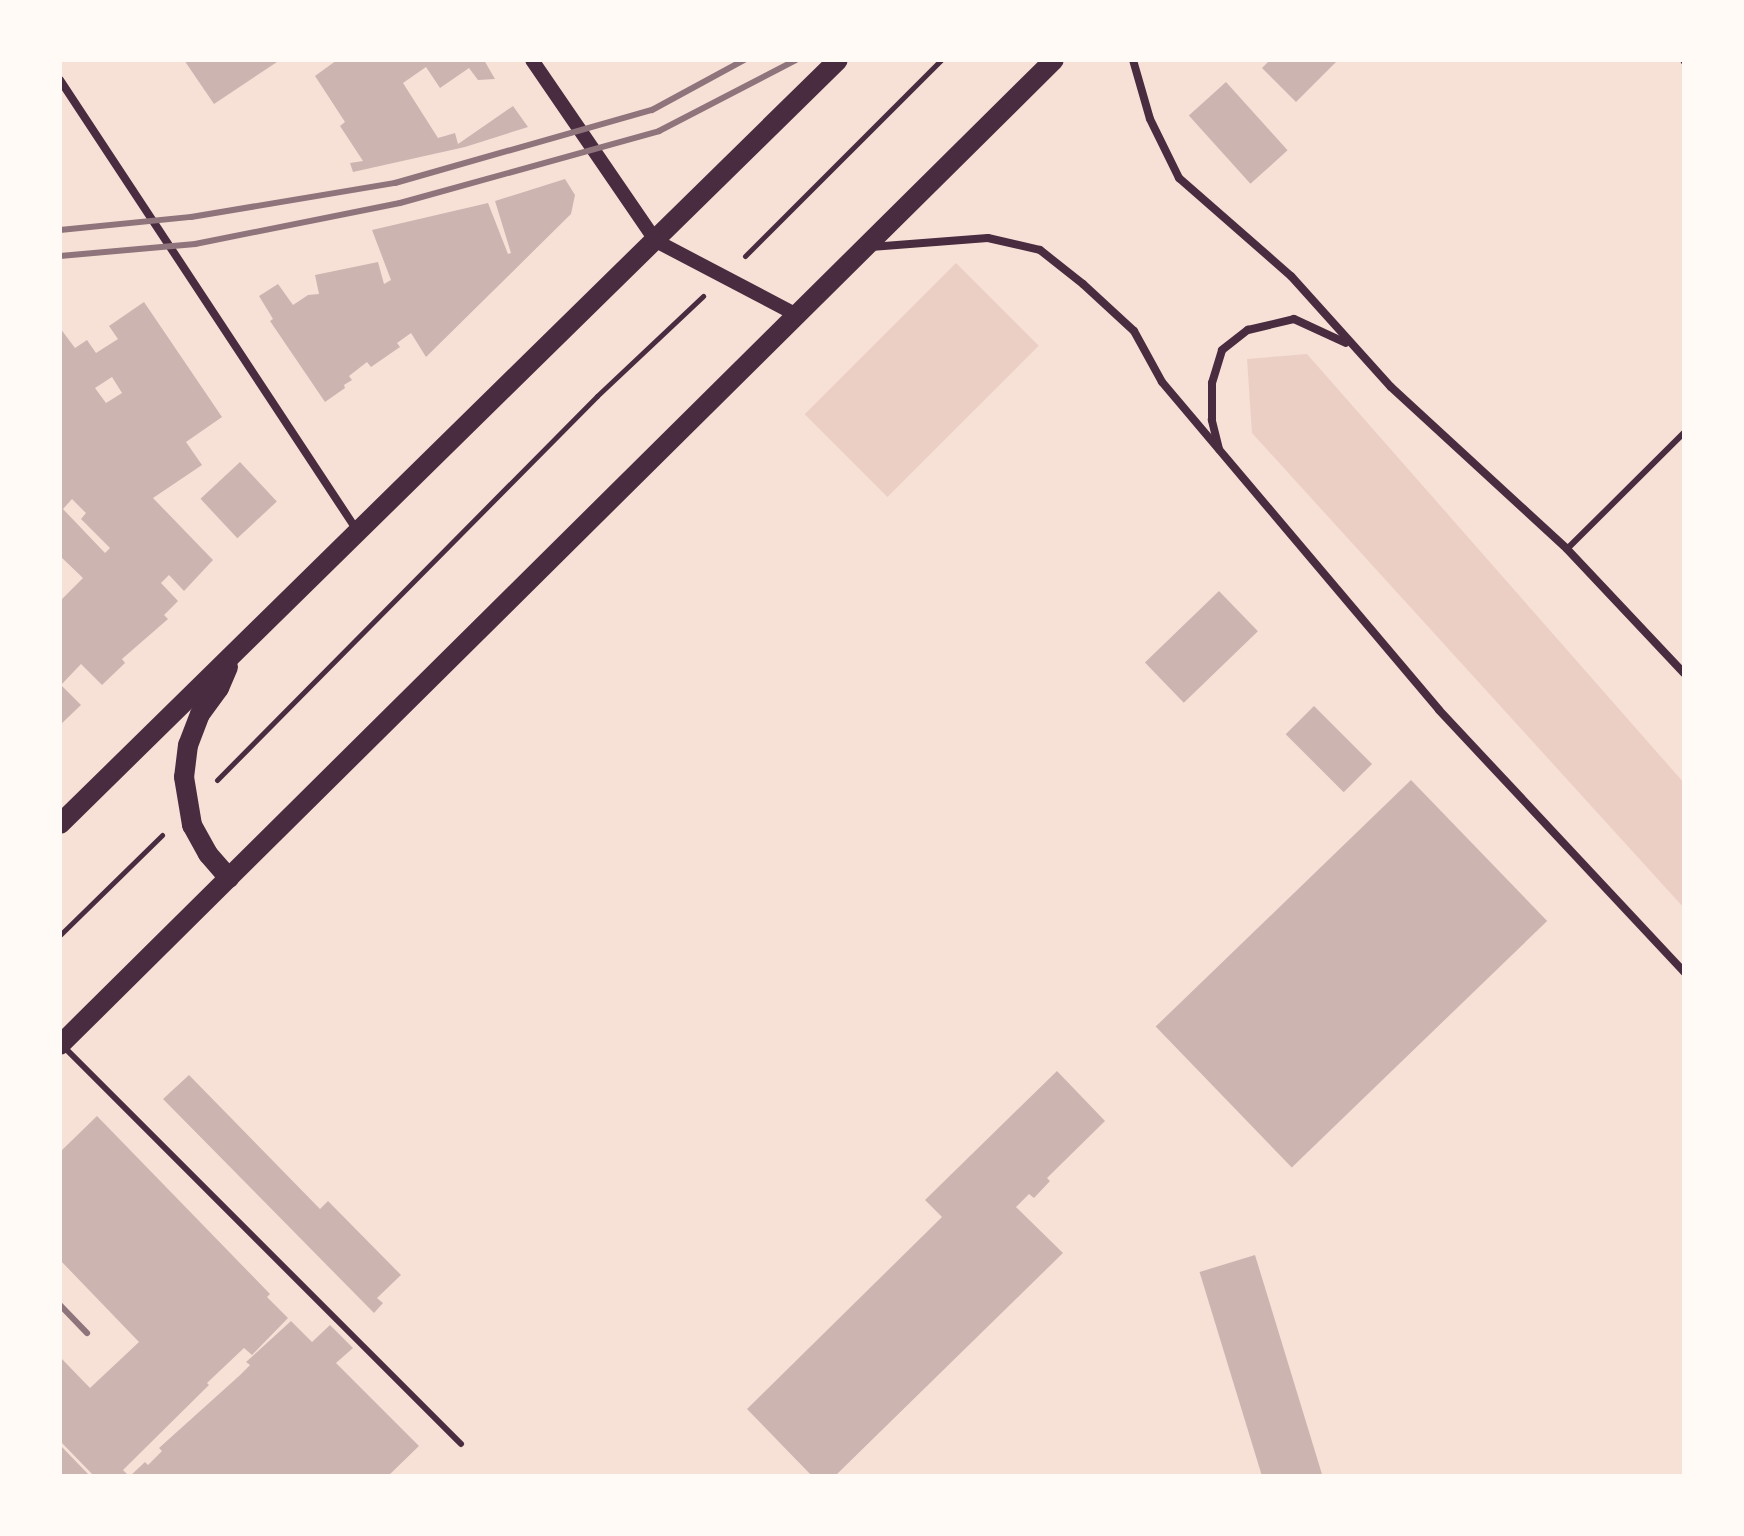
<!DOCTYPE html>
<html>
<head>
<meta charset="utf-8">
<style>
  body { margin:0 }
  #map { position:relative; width:1744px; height:1536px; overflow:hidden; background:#f7e1d7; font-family:"Nunito Sans",sans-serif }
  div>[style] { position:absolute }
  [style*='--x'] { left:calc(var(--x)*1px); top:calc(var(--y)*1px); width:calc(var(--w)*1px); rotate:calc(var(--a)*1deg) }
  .green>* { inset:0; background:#ebcfc5; transform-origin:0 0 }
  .building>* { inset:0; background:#ccb4b1; transform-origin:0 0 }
  .path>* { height:5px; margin:-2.5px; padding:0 2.5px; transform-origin:2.5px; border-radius:2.5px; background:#4a2c40 }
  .service>* { height:6px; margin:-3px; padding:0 3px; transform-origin:3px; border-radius:3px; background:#4a2c40 }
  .minor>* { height:8px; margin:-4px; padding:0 4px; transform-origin:4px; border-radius:4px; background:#4a2c40 }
  .tertiary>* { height:14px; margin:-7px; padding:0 7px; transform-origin:7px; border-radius:7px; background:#4a2c40 }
  .primary>* { height:20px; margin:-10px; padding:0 10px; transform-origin:10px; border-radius:10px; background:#4a2c40 }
  .rail>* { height:6px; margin:-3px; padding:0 3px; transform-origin:3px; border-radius:3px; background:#8f747c }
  span { translate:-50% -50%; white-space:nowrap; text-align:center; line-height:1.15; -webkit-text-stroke:6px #fffaf5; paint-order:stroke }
  .frame { position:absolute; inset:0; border:62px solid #fffaf5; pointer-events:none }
</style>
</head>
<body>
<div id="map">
  <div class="green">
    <i style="left:956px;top:263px;width:117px;height:214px;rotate:45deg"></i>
    <i style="clip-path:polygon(1307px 354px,1684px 783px,1684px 908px,1252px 433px,1247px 359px)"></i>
  </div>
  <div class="building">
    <i style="clip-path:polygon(184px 60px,280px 60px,214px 104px)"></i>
    <i style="clip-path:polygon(337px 60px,484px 60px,495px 79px,478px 80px,469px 68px,440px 88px,426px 67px,403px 83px,438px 138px,455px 133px,458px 144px,513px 106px,528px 127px,465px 147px,353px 172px,350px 163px,363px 161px,340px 126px,345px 122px,315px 76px)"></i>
    <i style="clip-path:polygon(1270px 60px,1338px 60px,1296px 102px,1262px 68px)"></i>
    <i style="left:1226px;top:82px;width:92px;height:50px;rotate:48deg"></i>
    <i style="clip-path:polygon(565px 179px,575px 195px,571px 214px,426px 357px,411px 333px,397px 343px,400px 347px,371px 367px,367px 362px,349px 376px,352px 380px,344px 385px,345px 388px,325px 402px,270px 321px,273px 319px,259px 296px,278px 284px,293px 305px,308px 295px,319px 294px,315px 275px,378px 262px,384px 284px,391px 280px,372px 230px,488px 203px,508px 254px,511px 253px,495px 201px)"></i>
    <i style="clip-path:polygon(evenodd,144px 302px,222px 417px,186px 442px,202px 465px,153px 498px,213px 560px,184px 591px,169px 575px,161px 583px,178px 601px,164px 615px,168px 619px,122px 659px,125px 663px,102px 685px,81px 664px,61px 685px,81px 705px,60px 725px,60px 601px,83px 578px,60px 556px,60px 328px,75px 348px,87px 340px,96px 353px,118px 339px,109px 326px,144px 302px,112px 377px,122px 393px,106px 403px,95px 388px,112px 377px,144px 302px,72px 499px,86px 513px,81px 519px,110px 548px,105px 553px,63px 509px,72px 499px)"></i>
    <i style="left:240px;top:462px;width:54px;height:54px;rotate:47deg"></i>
    <i style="left:1219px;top:591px;width:56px;height:103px;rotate:46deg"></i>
    <i style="left:1314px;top:706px;width:82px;height:40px;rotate:45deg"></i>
    <i style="left:1411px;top:780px;width:196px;height:355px;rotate:46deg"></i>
    <i style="clip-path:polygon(1057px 1071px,1105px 1121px,1047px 1178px,1050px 1181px,1034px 1198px,1029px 1194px,1016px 1207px,1063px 1253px,835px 1476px,812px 1476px,747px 1409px,942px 1217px,925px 1200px)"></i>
    <i style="clip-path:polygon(189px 1075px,320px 1209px,328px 1201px,401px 1275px,377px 1298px,383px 1303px,374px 1313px,163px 1099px)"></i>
    <i style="clip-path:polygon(97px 1116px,270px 1294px,267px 1297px,288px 1318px,252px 1355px,244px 1348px,207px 1383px,209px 1385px,123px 1470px,129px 1476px,94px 1476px,60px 1441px,60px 1357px,90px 1388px,139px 1342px,60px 1260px,60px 1152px)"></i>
    <i style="left:1255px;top:1255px;width:231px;height:58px;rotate:73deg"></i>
    <i style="clip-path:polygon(291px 1321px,312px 1342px,330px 1325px,353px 1348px,336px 1363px,419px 1446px,388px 1476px,130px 1476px,145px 1462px,148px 1465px,162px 1451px,159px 1448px,239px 1376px,250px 1365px,246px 1362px)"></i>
    <i style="clip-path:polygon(60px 1445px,90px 1476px,60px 1476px)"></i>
  </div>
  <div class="path">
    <i style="--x:745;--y:256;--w:277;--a:-45"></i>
    <i style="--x:217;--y:780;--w:540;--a:-45.3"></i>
    <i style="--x:597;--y:396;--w:146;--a:-43.3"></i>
    <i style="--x:60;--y:935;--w:143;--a:-44.4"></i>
  </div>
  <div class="service">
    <i style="--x:1683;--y:60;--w:2;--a:63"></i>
    <i style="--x:1567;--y:549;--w:165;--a:-44.8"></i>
    <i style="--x:65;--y:1048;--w:560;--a:45"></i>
  </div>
  <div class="minor">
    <i style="--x:1133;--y:60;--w:61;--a:73.9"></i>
    <i style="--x:1150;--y:119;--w:66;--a:63.8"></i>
    <i style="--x:1179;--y:178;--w:149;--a:41.2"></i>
    <i style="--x:1291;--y:276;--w:149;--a:48"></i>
    <i style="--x:1391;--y:387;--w:239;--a:42.6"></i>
    <i style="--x:1567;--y:549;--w:170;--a:46.7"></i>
    <i style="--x:60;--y:80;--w:541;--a:56.6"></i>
    <i style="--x:871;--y:247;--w:117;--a:-4.4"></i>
    <i style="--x:988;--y:238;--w:53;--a:13"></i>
    <i style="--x:1040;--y:250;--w:55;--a:38.3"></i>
    <i style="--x:1083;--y:284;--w:69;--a:42.7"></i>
    <i style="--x:1134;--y:331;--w:58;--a:61.2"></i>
    <i style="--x:1162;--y:382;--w:429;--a:49.8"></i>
    <i style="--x:1439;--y:710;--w:359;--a:46.9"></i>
    <i style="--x:1219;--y:449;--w:30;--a:-104"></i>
    <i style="--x:1212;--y:420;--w:37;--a:-90"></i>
    <i style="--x:1212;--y:383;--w:34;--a:-73"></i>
    <i style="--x:1222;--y:350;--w:33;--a:-38"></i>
    <i style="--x:1248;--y:330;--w:47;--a:-13.4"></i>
    <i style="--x:1294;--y:319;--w:57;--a:24.8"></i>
  </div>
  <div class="tertiary">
    <i style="--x:532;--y:60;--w:219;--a:55.6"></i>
    <i style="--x:656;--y:241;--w:161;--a:27.7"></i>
  </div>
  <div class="primary">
    <i style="--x:228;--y:667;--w:23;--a:113"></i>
    <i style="--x:219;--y:688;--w:32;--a:126"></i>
    <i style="--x:200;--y:714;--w:33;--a:111"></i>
    <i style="--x:188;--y:745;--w:32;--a:97"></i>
    <i style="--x:184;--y:777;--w:49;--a:80.5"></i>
    <i style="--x:192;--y:825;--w:33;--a:61"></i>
    <i style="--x:208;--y:854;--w:32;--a:49"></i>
    <i style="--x:60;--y:824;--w:1090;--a:-44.48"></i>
    <i style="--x:60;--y:1045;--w:1399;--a:-44.74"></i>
  </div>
  <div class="rail">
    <i style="--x:60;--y:230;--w:132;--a:-5.7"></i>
    <i style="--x:191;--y:217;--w:207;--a:-9.5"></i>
    <i style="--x:395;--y:183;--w:267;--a:-15.9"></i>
    <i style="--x:652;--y:110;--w:105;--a:-28.5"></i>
    <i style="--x:60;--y:256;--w:136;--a:-5.1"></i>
    <i style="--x:195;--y:244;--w:209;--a:-11.3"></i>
    <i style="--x:400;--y:203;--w:269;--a:-15.5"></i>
    <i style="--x:659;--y:131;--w:154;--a:-27.4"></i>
    <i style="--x:60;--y:1305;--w:39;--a:46"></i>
  </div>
  <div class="frame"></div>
</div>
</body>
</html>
